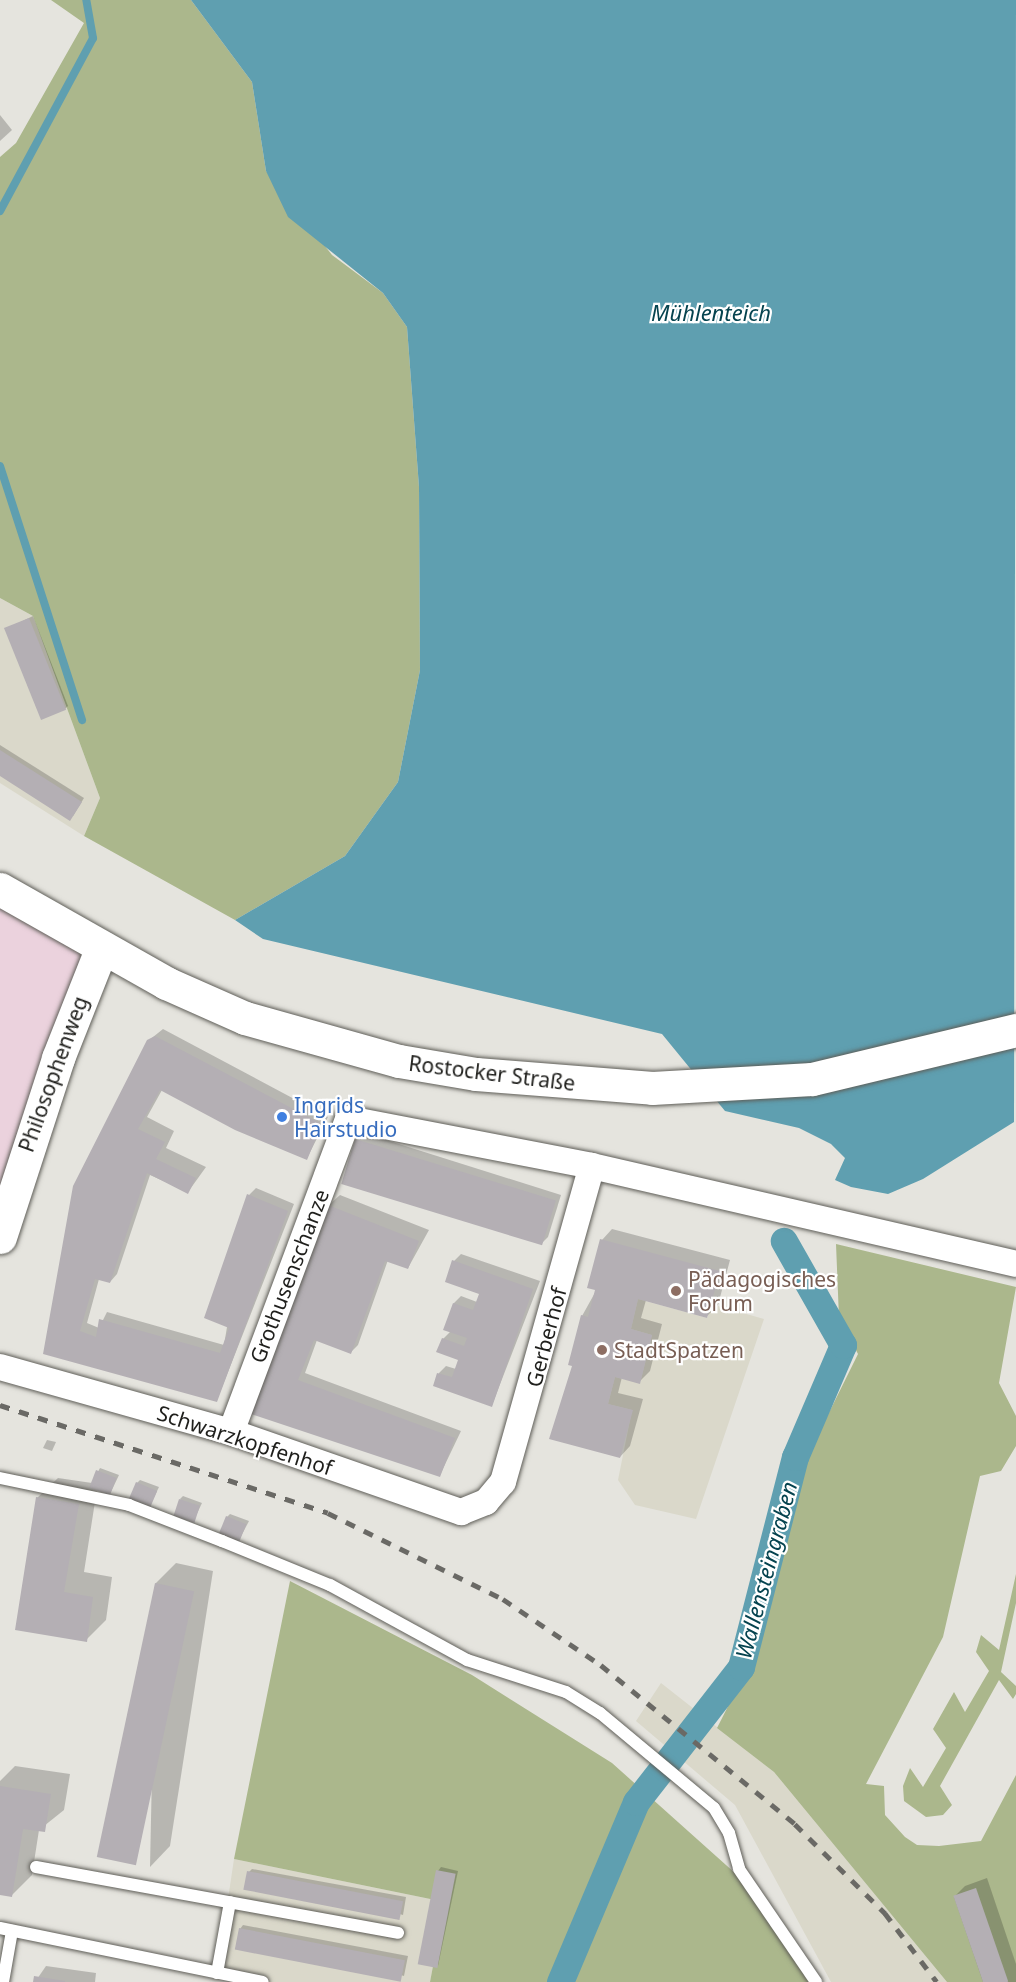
<!DOCTYPE html>
<html>
<head>
<meta charset="utf-8">
<style>
  body { margin:0 }
  #map { position:relative; width:1016px; height:1982px; overflow:hidden; background:#e5e4de; font-family:"Noto Sans",sans-serif }
  div>[style] { position:absolute }
  [style*='--x'] { left:calc(var(--x)*1px); top:calc(var(--y)*1px); width:calc(var(--w)*1px); rotate:calc(var(--a)*1deg) }
  .commercial>* { inset:0; background:#ebd2dd }
  .built>* { inset:0; background:#dad8ca }
  .green>* { inset:0; background:#abb78c }
  .water>* { inset:0; background:#5f9fb0 }
  .shadow>* { inset:0; background:#0003 }
  .stream>* { height:8px; margin:-4px; padding:0 4px; transform-origin:4px; border-radius:4px; background:#5f9fb0 }
  .canal>* { height:27px; margin:-13.5px; padding:0 13.5px; transform-origin:13.5px; border-radius:13.5px; background:#5f9fb0 }
  .building>* { inset:0; background:#b4afb4; transform-origin:0 0 }
  .roads { filter:drop-shadow(0 0 2px #5f5e58) drop-shadow(0 0 2px #5f5e58) }
  .lane>* { height:12px; margin:-6px; padding:0 6px; transform-origin:6px; border-radius:6px; background:#fff }
  .street>* { height:26px; margin:-13px; padding:0 13px; transform-origin:13px; border-radius:13px; background:#fff }
  .secondary>* { height:33px; margin:-16.5px; padding:0 16.5px; transform-origin:16.5px; border-radius:16.5px; background:#fff }
  .rail>* { height:4.5px; margin-top:-2.25px; transform-origin:0; background:repeating-linear-gradient(90deg,#6a6965 0 10px,transparent 0 20px) }
  .dots>* { width:16px; height:16px; translate:-50% -50%; box-sizing:border-box; border:3px solid #fff; border-radius:50% }
  span { translate:-50% -50%; white-space:nowrap; text-align:center; line-height:1.15; -webkit-text-stroke:4.5px #fff; paint-order:stroke }
  .street-label { font-size:21px; color:#1f1f1c }
  .shop-label { font-size:21px; color:#366cbe }
  .left { translate:0 -50%; text-align:left }
  .education-label { font-size:21px; color:#785e54 }
  .water-label { font-size:22px; color:#05434f; font-style:italic }
</style>
</head>
<body>
<div id="map">
  <div class="commercial">
    <i style="clip-path:polygon(0 889px,102px 947px,0 1237px)"></i>
  </div>
  <div class="built">
    <i style="clip-path:polygon(0 598px,33px 616px,100px 798px,84px 836px,0 783px)"></i>
    <i style="clip-path:polygon(638px 1299px,707px 1318px,711px 1304px,764px 1319px,696px 1519px,635px 1505px,618px 1480px,632px 1410px,608px 1404px,615px 1377px,640px 1383px,652px 1335px,631px 1329px)"></i>
    <i style="clip-path:polygon(661px 1683px,774px 1772px,947px 1982px,831px 1982px,735px 1805px,636px 1721px)"></i>
    <i style="clip-path:polygon(234px 1859px,445px 1902px,430px 1982px,262px 1982px,217px 1973px)"></i>
  </div>
  <div class="green">
    <i style="clip-path:polygon(51px 0,191px 0,252px 82px,266px 171px,332px 255px,383px 293px,407px 327px,419px 487px,420px 670px,398px 782px,345px 856px,235px 920px,84px 836px,100px 798px,33px 616px,0 598px,0 157px,16px 143px,84px 23px)"></i>
    <i style="clip-path:polygon(836px 1244px,1016px 1287px,999px 1383px,1016px 1416px,1016px 1446px,1001px 1471px,980px 1476px,943px 1637px,866px 1784px,884px 1786px,885px 1815px,905px 1837px,917px 1845px,939px 1846px,981px 1841px,1016px 1775px,1016px 1982px,947px 1982px,774px 1772px,717px 1728px,751px 1661px,807px 1457px,858px 1354px,839px 1318px)"></i>
    <i style="clip-path:polygon(1016px 1574px,1016px 1603px,1001px 1672px,1016px 1686px,1016px 1694px,1013px 1699px,999px 1680px,940px 1786px,952px 1805px,943px 1815px,926px 1817px,904px 1801px,903px 1786px,910px 1768px,923px 1787px,946px 1748px,933px 1729px,954px 1692px,965px 1712px,989px 1671px,976px 1652px,981px 1635px,999px 1650px)"></i>
    <i style="clip-path:polygon(290px 1581px,472px 1675px,612px 1763px,745px 1882px,822px 1982px,430px 1982px,445px 1902px,234px 1859px)"></i>
  </div>
  <div class="water">
    <i style="clip-path:polygon(191px 0,1016px 0,1014px 1122px,923px 1179px,888px 1194px,851px 1187px,835px 1180px,845px 1158px,831px 1144px,799px 1128px,725px 1111px,662px 1034px,263px 939px,235px 920px,345px 856px,398px 782px,420px 670px,419px 487px,407px 327px,383px 293px,288px 217px,266px 171px,252px 82px)"></i>
  </div>
  <div class="shadow">
    <i style="clip-path:polygon(0 115px,12px 130px,0 141px)"></i>
    <i style="clip-path:polygon(33px 616px,68px 706px,65px 709px,6px 629px)"></i>
    <i style="clip-path:polygon(0 745px,84px 798px,73px 816px,0 775px)"></i>
    <i style="clip-path:polygon(163px 1029px,328px 1117px,307px 1158px,162px 1090px,147px 1117px,174px 1131px,166px 1148px,206px 1167px,188px 1192px,150px 1175px,117px 1274px,110px 1282px,99px 1279px,87px 1323px,99px 1328px,107px 1312px,224px 1345px,249px 1195px,256px 1188px,294px 1204px,217px 1400px,45px 1352px,74px 1186px,148px 1041px)"></i>
    <i style="clip-path:polygon(364px 1133px,561px 1195px,548px 1237px,541px 1244px,357px 1140px)"></i>
    <i style="clip-path:polygon(340px 1195px,429px 1230px,408px 1268px,388px 1260px,358px 1345px,351px 1352px,317px 1340px,305px 1373px,461px 1431px,440px 1475px,253px 1413px,329px 1205px)"></i>
    <i style="clip-path:polygon(612px 1229px,730px 1260px,718px 1305px,707px 1316px,646px 1300px,641px 1318px,662px 1324px,650px 1371px,639px 1382px,622px 1377px,618px 1393px,643px 1399px,630px 1446px,620px 1457px,574px 1365px,582px 1316px,597px 1289px,602px 1240px)"></i>
    <i style="clip-path:polygon(461px 1254px,540px 1281px,492px 1405px,435px 1385px,439px 1373px,446px 1366px,456px 1369px,460px 1359px,443px 1339px,451px 1331px,445px 1329px,454px 1303px,461px 1296px,477px 1302px,480px 1293px,454px 1261px)"></i>
    <i style="clip-path:polygon(47px 1440px,56px 1442px,52px 1451px,43px 1448px)"></i>
    <i style="clip-path:polygon(100px 1468px,119px 1475px,110px 1494px,97px 1489px,84px 1572px,112px 1577px,106px 1620px,86px 1640px,17px 1629px,37px 1498px,58px 1478px,92px 1483px)"></i>
    <i style="clip-path:polygon(140px 1480px,159px 1487px,150px 1506px,137px 1483px)"></i>
    <i style="clip-path:polygon(183px 1496px,202px 1503px,193px 1522px,180px 1499px)"></i>
    <i style="clip-path:polygon(230px 1514px,249px 1521px,239px 1540px,227px 1517px)"></i>
    <i style="clip-path:polygon(176px 1563px,213px 1571px,170px 1846px,150px 1867px,156px 1583px)"></i>
    <i style="clip-path:polygon(15px 1766px,70px 1774px,64px 1810px,39px 1830px,32px 1875px,12px 1895px,0 1893px,0 1781px)"></i>
    <i style="clip-path:polygon(441px 1867px,458px 1871px,438px 1966px,438px 1871px)"></i>
    <i style="clip-path:polygon(252px 1869px,406px 1897px,403px 1915px,249px 1872px)"></i>
    <i style="clip-path:polygon(987px 1878px,1016px 1964px,1016px 1982px,983px 1982px,954px 1897px,965px 1886px)"></i>
    <i style="clip-path:polygon(243px 1925px,408px 1956px,404px 1976px,240px 1929px)"></i>
    <i style="clip-path:polygon(46px 1966px,96px 1973px,95px 1982px,35px 1982px)"></i>
  </div>
  <div class="stream">
    <i style="--x:0;--y:211;--w:196;--a:-61.7"></i>
    <i style="--x:93;--y:38;--w:39;--a:-100"></i>
    <i style="--x:0;--y:466;--w:267;--a:72.1"></i>
  </div>
  <div class="canal">
    <i style="--x:560;--y:1982;--w:195;--a:-67.1"></i>
    <i style="--x:636;--y:1802;--w:171;--a:-52.1"></i>
    <i style="--x:741;--y:1667;--w:217;--a:-75.6"></i>
    <i style="--x:795;--y:1457;--w:122;--a:-66.8"></i>
    <i style="--x:843;--y:1345;--w:120;--a:-119.6"></i>
  </div>
  <div class="building">
    <i style="left:29px;top:618px;width:99px;height:27px;rotate:68deg"></i>
    <i style="clip-path:polygon(0 750px,82px 802px,70px 821px,0 776px)"></i>
    <i style="clip-path:polygon(155px 1036px,322px 1124px,307px 1160px,235px 1130px,160px 1090px,138px 1129px,165px 1142px,156px 1159px,196px 1178px,188px 1194px,147px 1173px,110px 1283px,95px 1279px,80px 1331px,96px 1337px,99px 1319px,220px 1353px,229px 1328px,204px 1318px,247px 1194px,288px 1211px,217px 1402px,43px 1354px,73px 1186px,147px 1040px)"></i>
    <i style="left:355px;top:1139px;width:210px;height:47px;rotate:17deg"></i>
    <i style="clip-path:polygon(328px 1205px,419px 1241px,408px 1269px,385px 1261px,351px 1354px,314px 1340px,298px 1380px,455px 1438px,440px 1477px,251px 1414px)"></i>
    <i style="clip-path:polygon(600px 1239px,720px 1271px,707px 1318px,638px 1299px,631px 1329px,652px 1335px,640px 1384px,615px 1377px,608px 1404px,633px 1410px,620px 1458px,549px 1439px,572px 1366px,568px 1365px,581px 1315px,588px 1317px,595px 1290px,587px 1288px)"></i>
    <i style="clip-path:polygon(452px 1260px,533px 1289px,492px 1407px,433px 1386px,437px 1373px,452px 1377px,458px 1360px,436px 1352px,442px 1338px,464px 1346px,467px 1338px,443px 1330px,453px 1303px,473px 1310px,479px 1294px,445px 1282px)"></i>
    <i style="left:96px;top:1470px;width:22px;height:19px;rotate:21deg"></i>
    <i style="left:136px;top:1482px;width:23px;height:19px;rotate:23deg"></i>
    <i style="clip-path:polygon(36px 1497px,79px 1504px,64px 1592px,93px 1597px,87px 1642px,15px 1630px)"></i>
    <i style="left:179px;top:1499px;width:22px;height:18px;rotate:18deg"></i>
    <i style="left:226px;top:1516px;width:22px;height:19px;rotate:22deg"></i>
    <i style="left:155px;top:1583px;width:40px;height:280px;rotate:12deg"></i>
    <i style="clip-path:polygon(0 1786px,51px 1794px,45px 1832px,23px 1829px,12px 1897px,0 1895px)"></i>
    <i style="left:436px;top:1870px;width:20px;height:96px;rotate:11deg"></i>
    <i style="left:247px;top:1871px;width:159px;height:19px;rotate:11deg"></i>
    <i style="left:976px;top:1888px;width:99px;height:24px;rotate:71deg"></i>
    <i style="left:239px;top:1928px;width:169px;height:22px;rotate:11deg"></i>
    <i style="clip-path:polygon(34px 1976px,65px 1981px,65px 1982px,33px 1982px)"></i>
  </div>
  <div class="roads">
    <div class="lane">
      <i style="--x:0;--y:1478;--w:132;--a:11.8"></i>
      <i style="--x:129;--y:1505;--w:100;--a:21.2"></i>
      <i style="--x:222;--y:1541;--w:117;--a:22.2"></i>
      <i style="--x:330;--y:1585;--w:156;--a:28.7"></i>
      <i style="--x:467;--y:1660;--w:104;--a:17.9"></i>
      <i style="--x:566;--y:1692;--w:40;--a:32"></i>
      <i style="--x:600;--y:1713;--w:148;--a:39.8"></i>
      <i style="--x:714;--y:1808;--w:29;--a:59"></i>
      <i style="--x:729;--y:1833;--w:37;--a:74"></i>
      <i style="--x:739;--y:1869;--w:137;--a:55.7"></i>
      <i style="--x:36;--y:1867;--w:368;--a:10.3"></i>
      <i style="--x:0;--y:1928;--w:268;--a:11.6"></i>
      <i style="--x:217;--y:1973;--w:72;--a:-79.6"></i>
      <i style="--x:3;--y:1982;--w:52;--a:-80"></i>
    </div>
    <div class="street">
      <i style="--x:0;--y:1367;--w:240;--a:15.7"></i>
      <i style="--x:231;--y:1432;--w:244;--a:19.2"></i>
      <i style="--x:461;--y:1512;--w:27;--a:-22"></i>
      <i style="--x:486;--y:1502;--w:26;--a:-50"></i>
      <i style="--x:503;--y:1482;--w:328;--a:-74.3"></i>
      <i style="--x:231;--y:1432;--w:334;--a:-69.5"></i>
      <i style="--x:348;--y:1119;--w:248;--a:10.9"></i>
      <i style="--x:592;--y:1166;--w:435;--a:13"></i>
    </div>
    <div class="secondary">
      <i style="--x:0;--y:889;--w:191;--a:29.5"></i>
      <i style="--x:166;--y:983;--w:86;--a:23.9"></i>
      <i style="--x:245;--y:1018;--w:160;--a:15.6"></i>
      <i style="--x:399;--y:1061;--w:78;--a:9.6"></i>
      <i style="--x:476;--y:1074;--w:177;--a:4.5"></i>
      <i style="--x:652;--y:1088;--w:160;--a:-3.2"></i>
      <i style="--x:812;--y:1079;--w:210;--a:-13.5"></i>
      <i style="--x:0;--y:1237;--w:188;--a:-72"></i>
      <i style="--x:58;--y:1058;--w:119;--a:-68.4"></i>
    </div>
  </div>
  <div class="rail">
    <i style="--x:0;--y:1405;--w:345;--a:18.2"></i>
    <i style="--x:328;--y:1513;--w:195;--a:26.2"></i>
    <i style="--x:503;--y:1599;--w:118;--a:34"></i>
    <i style="--x:601;--y:1665;--w:251;--a:39.3"></i>
    <i style="--x:795;--y:1824;--w:127;--a:44.7"></i>
    <i style="--x:885;--y:1913;--w:86;--a:53"></i>
  </div>
  <div class="dots">
    <i style="left:282px;top:1117px;background:#3f7fe0"></i>
    <i style="left:676px;top:1291px;background:#8d6e63"></i>
    <i style="left:602px;top:1350px;background:#8d6e63"></i>
  </div>
  <div class="street-label">
    <span style="left:492px;top:1073px;rotate:7deg">Rostocker Straße</span>
    <span style="left:53px;top:1074px;rotate:-70deg">Philosophenweg</span>
    <span style="left:289px;top:1276px;rotate:-69deg">Grothusenschanze</span>
    <span style="left:546px;top:1337px;rotate:-75deg">Gerberhof</span>
    <span style="left:245px;top:1440px;rotate:18deg">Schwarzkopfenhof</span>
  </div>
  <div class="shop-label">
    <span class="left" style="left:294px;top:1117px">Ingrids<br>Hairstudio</span>
  </div>
  <div class="education-label">
    <span class="left" style="left:688px;top:1291px">Pädagogisches<br>Forum</span>
    <span class="left" style="left:614px;top:1350px">StadtSpatzen</span>
  </div>
  <div class="water-label">
    <span style="left:711px;top:313px">Mühlenteich</span>
    <span style="left:766px;top:1570px;rotate:-75deg">Wallensteingraben</span>
  </div>
</div>
</body>
</html>
